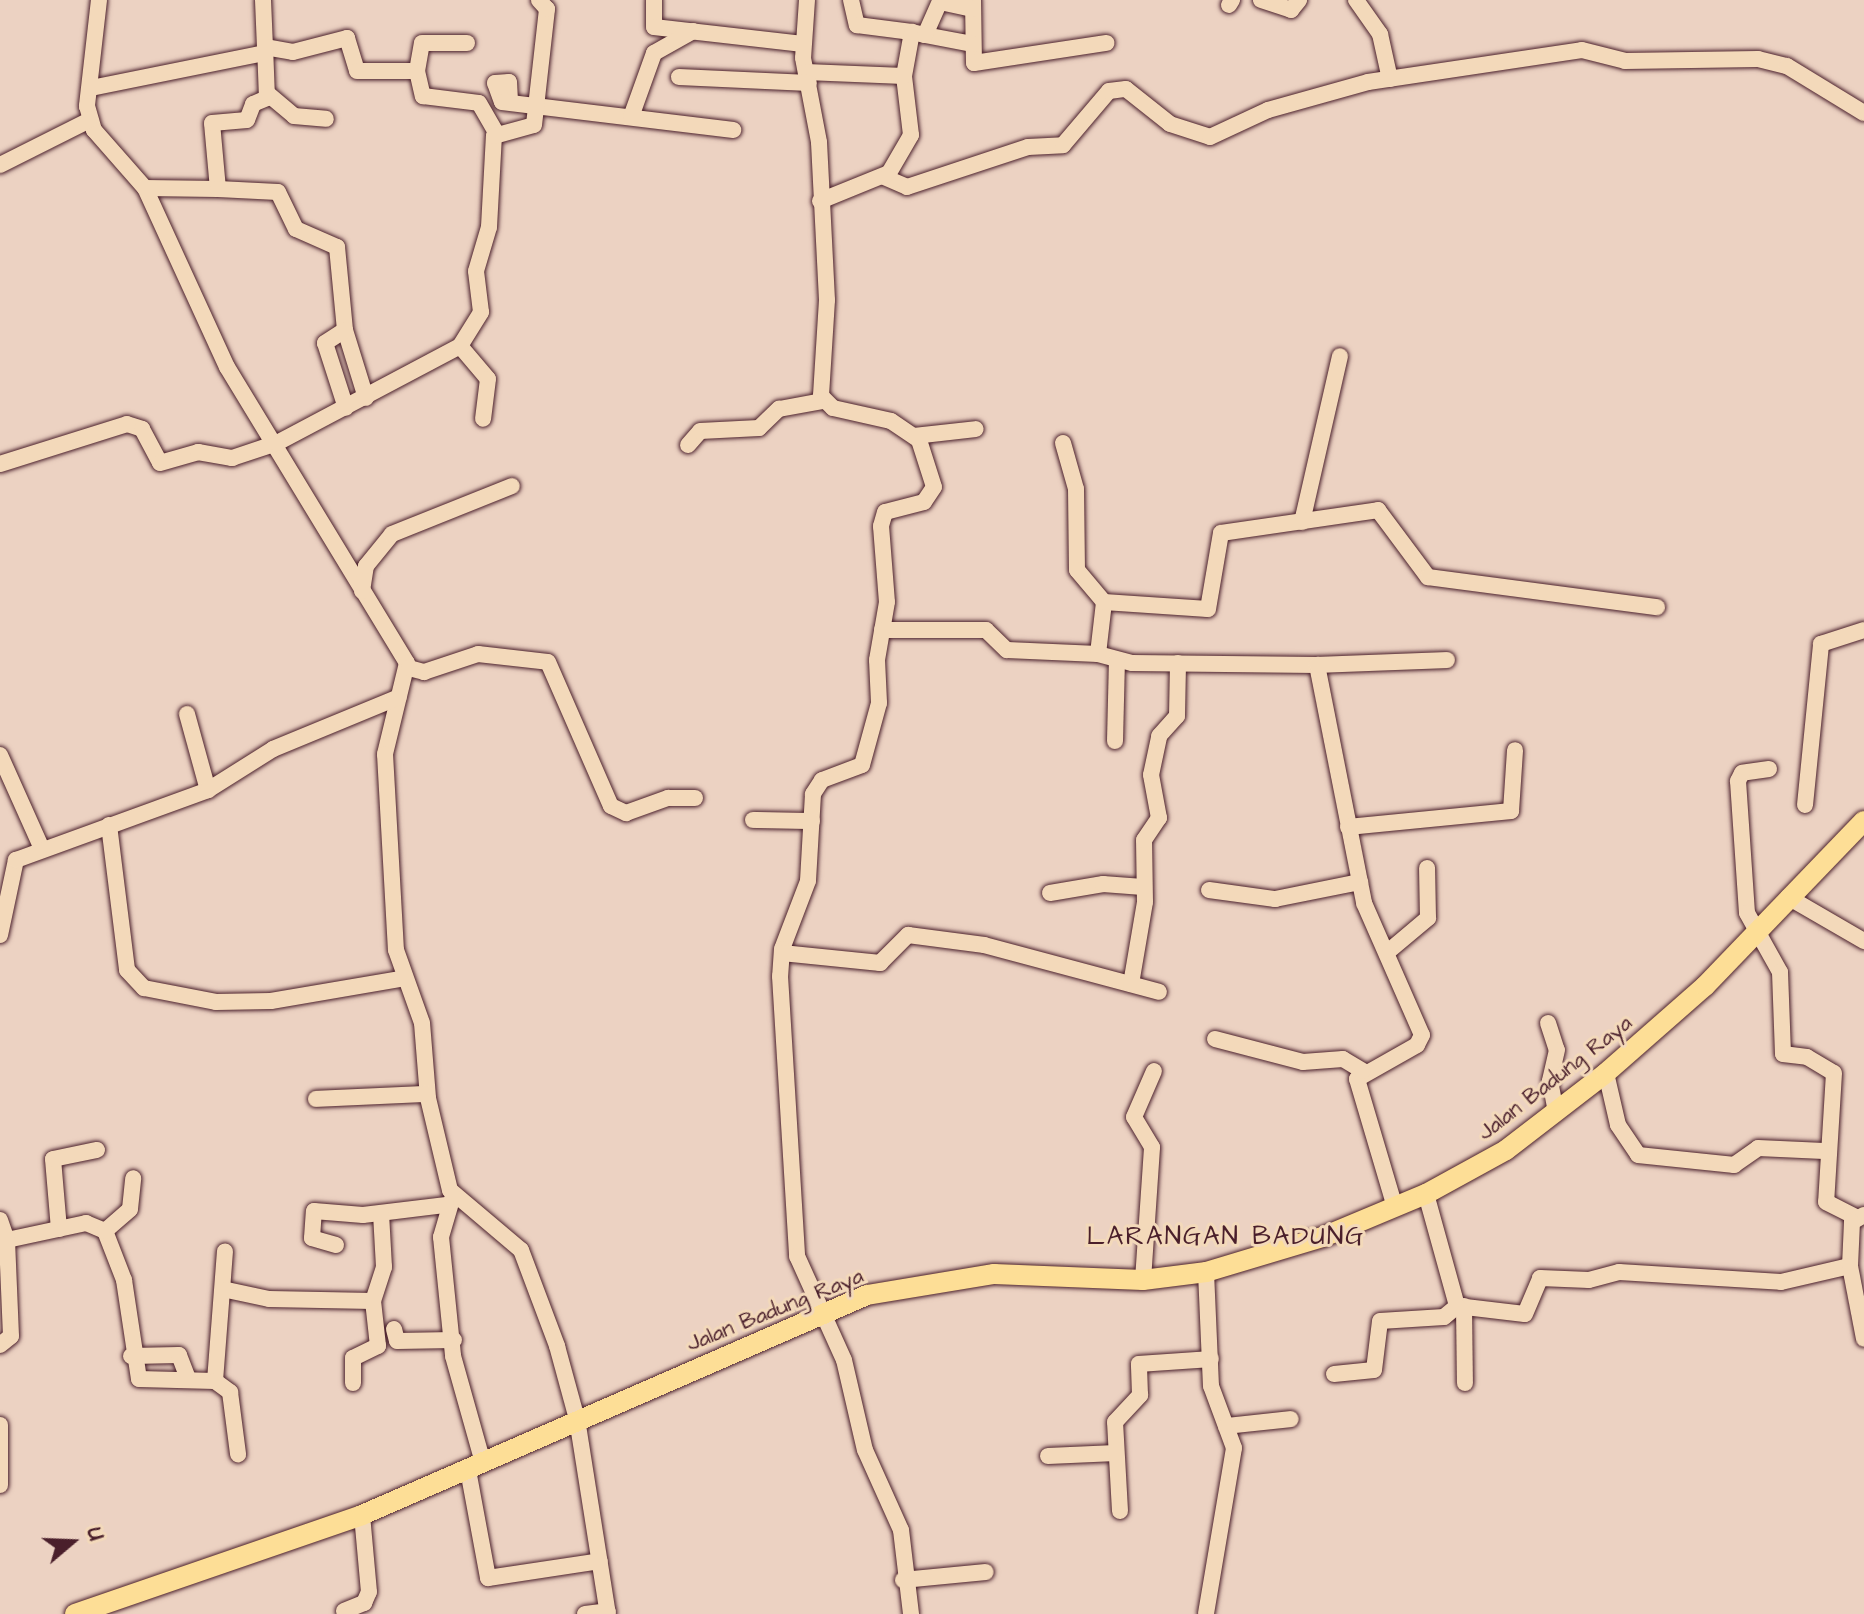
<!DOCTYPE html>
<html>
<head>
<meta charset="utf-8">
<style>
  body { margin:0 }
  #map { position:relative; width:1864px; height:1614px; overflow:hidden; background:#ecd2c2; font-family:"Architects Daughter",sans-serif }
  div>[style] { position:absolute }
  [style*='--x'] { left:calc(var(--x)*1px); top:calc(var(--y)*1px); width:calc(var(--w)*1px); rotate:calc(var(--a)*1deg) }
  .roads { filter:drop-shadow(0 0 2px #4a1f2b) drop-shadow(0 0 2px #4a1f2b) }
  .minor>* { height:16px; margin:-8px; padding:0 8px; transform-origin:8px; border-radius:8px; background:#f3d9ba }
  .major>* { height:20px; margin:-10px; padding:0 10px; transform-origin:10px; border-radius:10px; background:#fdde96 }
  span { translate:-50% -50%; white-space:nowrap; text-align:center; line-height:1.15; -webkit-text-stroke:6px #f3d9ba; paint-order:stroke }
  .street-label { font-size:22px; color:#4a1f2b }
  .quarter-label { font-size:26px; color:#4a1f2b; letter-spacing:2px }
  .north { position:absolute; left:32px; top:1502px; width:80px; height:80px; -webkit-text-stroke:6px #f3d9ba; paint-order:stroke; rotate:71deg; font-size:22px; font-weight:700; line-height:32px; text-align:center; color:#4a1f2b }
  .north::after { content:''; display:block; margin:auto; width:28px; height:36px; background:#4a1f2b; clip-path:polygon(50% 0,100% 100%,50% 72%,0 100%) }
</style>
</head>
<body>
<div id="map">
  <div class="roads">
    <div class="minor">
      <i style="--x:99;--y:0;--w:107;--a:96.5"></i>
      <i style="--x:87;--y:106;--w:25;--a:74"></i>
      <i style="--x:94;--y:130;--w:77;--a:48.7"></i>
      <i style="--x:145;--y:188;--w:197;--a:65.4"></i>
      <i style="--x:227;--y:367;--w:346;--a:58.7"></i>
      <i style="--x:407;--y:663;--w:94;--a:103.6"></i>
      <i style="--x:385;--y:754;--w:196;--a:86.8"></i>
      <i style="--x:396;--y:950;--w:77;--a:70.4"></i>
      <i style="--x:422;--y:1023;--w:75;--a:85.4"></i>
      <i style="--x:428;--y:1098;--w:95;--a:76.6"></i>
      <i style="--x:450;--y:1190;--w:93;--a:40.2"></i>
      <i style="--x:521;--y:1250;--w:103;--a:69.4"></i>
      <i style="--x:557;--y:1346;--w:76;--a:74.7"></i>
      <i style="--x:577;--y:1419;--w:197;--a:81"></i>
      <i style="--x:263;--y:0;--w:47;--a:87.6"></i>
      <i style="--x:265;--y:47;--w:28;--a:10"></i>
      <i style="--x:293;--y:52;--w:56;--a:-14.5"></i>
      <i style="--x:347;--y:38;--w:34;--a:73"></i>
      <i style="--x:357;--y:71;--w:60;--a:0"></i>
      <i style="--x:417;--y:71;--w:26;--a:77"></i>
      <i style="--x:423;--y:96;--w:56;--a:7.1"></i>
      <i style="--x:479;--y:103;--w:32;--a:60"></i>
      <i style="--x:654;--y:0;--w:27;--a:90"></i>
      <i style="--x:654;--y:27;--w:150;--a:6.5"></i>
      <i style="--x:807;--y:0;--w:58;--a:93.9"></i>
      <i style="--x:803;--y:58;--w:86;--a:79.2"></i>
      <i style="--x:819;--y:142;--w:158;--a:87.1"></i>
      <i style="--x:827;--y:300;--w:96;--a:93.6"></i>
      <i style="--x:821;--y:396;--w:17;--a:45"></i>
      <i style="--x:833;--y:408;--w:59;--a:12.6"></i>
      <i style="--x:891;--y:421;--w:34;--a:34"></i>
      <i style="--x:919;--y:440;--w:49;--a:72.3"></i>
      <i style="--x:934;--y:487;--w:18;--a:124"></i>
      <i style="--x:924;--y:502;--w:40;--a:165.6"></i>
      <i style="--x:885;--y:512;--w:15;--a:106"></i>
      <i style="--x:881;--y:526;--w:76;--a:85.5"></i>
      <i style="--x:887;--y:602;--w:59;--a:99.8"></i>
      <i style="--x:877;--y:660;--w:43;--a:87.3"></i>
      <i style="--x:879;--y:703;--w:64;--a:105.3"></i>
      <i style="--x:862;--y:765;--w:43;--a:159.4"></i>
      <i style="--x:822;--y:780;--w:17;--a:123"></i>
      <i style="--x:813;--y:794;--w:87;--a:93.3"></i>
      <i style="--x:808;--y:881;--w:73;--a:110.9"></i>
      <i style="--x:782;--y:949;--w:27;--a:94"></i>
      <i style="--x:780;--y:976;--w:281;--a:86.5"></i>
      <i style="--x:797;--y:1256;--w:114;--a:65.7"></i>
      <i style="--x:844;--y:1360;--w:92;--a:76.9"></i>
      <i style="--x:865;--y:1450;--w:88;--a:65.8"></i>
      <i style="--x:901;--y:1530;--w:85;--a:83.2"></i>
      <i style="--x:851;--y:0;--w:26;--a:77"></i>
      <i style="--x:857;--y:25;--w:55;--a:7.3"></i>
      <i style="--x:973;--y:0;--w:63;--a:89.1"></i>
      <i style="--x:974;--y:63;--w:134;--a:-8.6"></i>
      <i style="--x:1261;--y:0;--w:32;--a:18"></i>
      <i style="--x:1291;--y:10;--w:13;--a:-51"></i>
      <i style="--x:1356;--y:0;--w:42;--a:54.8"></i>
      <i style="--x:1380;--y:34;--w:46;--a:77.5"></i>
      <i style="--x:1229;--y:5;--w:6;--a:-59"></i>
      <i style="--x:925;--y:35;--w:49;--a:10.6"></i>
      <i style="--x:417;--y:71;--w:28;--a:-80"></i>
      <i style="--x:422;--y:43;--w:45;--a:0"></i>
      <i style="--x:806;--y:72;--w:98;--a:2.3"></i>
      <i style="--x:679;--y:77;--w:130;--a:2.6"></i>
      <i style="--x:91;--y:88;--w:177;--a:-11.4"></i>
      <i style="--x:268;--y:94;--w:34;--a:40"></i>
      <i style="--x:294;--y:116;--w:32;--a:5"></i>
      <i style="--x:510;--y:101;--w:19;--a:-93"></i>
      <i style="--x:509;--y:82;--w:14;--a:176"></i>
      <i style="--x:495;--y:83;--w:20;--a:70"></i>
      <i style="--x:502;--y:102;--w:233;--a:6.9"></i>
      <i style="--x:631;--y:117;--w:68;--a:-70.2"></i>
      <i style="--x:654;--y:53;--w:45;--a:-29.4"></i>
      <i style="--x:0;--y:165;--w:101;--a:-26.6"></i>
      <i style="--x:884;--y:177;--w:25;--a:23"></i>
      <i style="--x:907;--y:187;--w:127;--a:-18.3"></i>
      <i style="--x:1028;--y:147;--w:35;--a:-3"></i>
      <i style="--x:1063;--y:145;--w:71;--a:-49.6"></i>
      <i style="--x:1109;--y:91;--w:17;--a:-7"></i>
      <i style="--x:1126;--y:89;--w:56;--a:38.5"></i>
      <i style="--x:1170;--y:124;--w:42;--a:18"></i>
      <i style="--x:1210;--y:137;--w:64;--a:-25"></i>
      <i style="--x:1268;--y:110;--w:104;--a:-15.6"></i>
      <i style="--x:1368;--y:82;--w:216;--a:-8.5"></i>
      <i style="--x:1582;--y:50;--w:44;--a:14.3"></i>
      <i style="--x:1625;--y:61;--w:133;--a:-0.9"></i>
      <i style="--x:1758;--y:59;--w:30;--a:14"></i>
      <i style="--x:1787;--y:66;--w:90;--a:31.4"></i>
      <i style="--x:145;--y:188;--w:73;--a:0.8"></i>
      <i style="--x:218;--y:189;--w:66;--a:-95.2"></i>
      <i style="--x:212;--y:123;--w:35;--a:-5"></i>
      <i style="--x:247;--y:120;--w:17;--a:-69"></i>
      <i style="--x:253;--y:104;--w:15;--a:-23"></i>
      <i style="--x:267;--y:98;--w:51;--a:-92.2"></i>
      <i style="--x:218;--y:189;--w:60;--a:2.9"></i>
      <i style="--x:278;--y:192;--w:41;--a:64.1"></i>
      <i style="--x:296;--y:229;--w:45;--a:23.7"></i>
      <i style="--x:337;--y:247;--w:83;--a:84.5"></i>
      <i style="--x:345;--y:330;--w:71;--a:72.8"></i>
      <i style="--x:820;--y:201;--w:74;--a:-22.1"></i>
      <i style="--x:889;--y:173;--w:44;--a:-59.9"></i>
      <i style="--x:911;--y:135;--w:59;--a:-96.8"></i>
      <i style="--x:904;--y:76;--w:45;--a:-79.7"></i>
      <i style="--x:912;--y:32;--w:13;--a:13"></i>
      <i style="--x:925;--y:35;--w:36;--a:-66"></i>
      <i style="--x:940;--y:2;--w:33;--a:12"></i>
      <i style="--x:345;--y:330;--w:24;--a:147"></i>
      <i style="--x:325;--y:343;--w:68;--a:72.1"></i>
      <i style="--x:460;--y:346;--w:43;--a:49.7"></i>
      <i style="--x:488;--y:379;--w:40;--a:97.1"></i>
      <i style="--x:914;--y:436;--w:62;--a:-6.4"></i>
      <i style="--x:1063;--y:443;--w:48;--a:74.2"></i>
      <i style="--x:1076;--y:489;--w:81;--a:89.3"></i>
      <i style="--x:1077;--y:570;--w:42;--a:49.8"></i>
      <i style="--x:688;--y:445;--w:18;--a:-49"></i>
      <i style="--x:700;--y:431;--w:59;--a:-2.9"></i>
      <i style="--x:759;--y:428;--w:28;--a:-44"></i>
      <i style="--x:779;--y:409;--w:45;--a:-10.3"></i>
      <i style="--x:0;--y:464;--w:133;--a:-17.5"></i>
      <i style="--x:127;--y:424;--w:16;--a:18"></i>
      <i style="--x:142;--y:429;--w:38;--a:62"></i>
      <i style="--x:160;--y:463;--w:40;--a:-16"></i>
      <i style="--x:198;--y:452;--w:35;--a:10"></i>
      <i style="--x:232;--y:458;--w:47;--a:-18.4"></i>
      <i style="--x:277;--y:443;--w:207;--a:-27.9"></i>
      <i style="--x:460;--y:346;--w:40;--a:-58"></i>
      <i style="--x:481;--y:312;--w:41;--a:-97"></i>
      <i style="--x:476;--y:271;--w:46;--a:-73.5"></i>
      <i style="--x:489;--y:227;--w:91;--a:-86.9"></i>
      <i style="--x:494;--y:136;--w:41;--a:-15.4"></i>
      <i style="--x:534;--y:125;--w:117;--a:-83.6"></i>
      <i style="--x:547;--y:9;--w:12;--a:-132"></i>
      <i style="--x:1302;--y:522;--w:170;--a:-77.1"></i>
      <i style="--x:362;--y:591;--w:25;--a:-81"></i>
      <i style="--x:366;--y:566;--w:41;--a:-50.9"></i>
      <i style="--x:392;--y:534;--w:129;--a:-21.8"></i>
      <i style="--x:882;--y:630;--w:104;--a:0"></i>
      <i style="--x:986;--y:630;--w:29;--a:44"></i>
      <i style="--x:1007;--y:650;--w:91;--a:2.5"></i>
      <i style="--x:1098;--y:654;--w:35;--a:15"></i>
      <i style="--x:1132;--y:663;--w:185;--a:0.6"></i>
      <i style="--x:1317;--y:665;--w:243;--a:78.8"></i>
      <i style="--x:1364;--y:903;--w:144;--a:66.3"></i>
      <i style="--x:1422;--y:1035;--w:11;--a:117"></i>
      <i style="--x:1417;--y:1045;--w:69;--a:150.5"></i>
      <i style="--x:1357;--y:1079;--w:134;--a:73.5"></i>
      <i style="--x:1098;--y:654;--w:52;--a:-83.4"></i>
      <i style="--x:1104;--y:602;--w:104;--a:3.9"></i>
      <i style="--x:1208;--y:609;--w:77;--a:-80.3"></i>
      <i style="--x:1221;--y:533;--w:159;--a:-8.3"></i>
      <i style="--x:1378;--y:510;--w:84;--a:53.3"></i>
      <i style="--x:1428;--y:577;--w:231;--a:7.5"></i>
      <i style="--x:1317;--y:665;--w:130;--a:-2.2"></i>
      <i style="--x:409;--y:668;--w:16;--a:15"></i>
      <i style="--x:424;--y:672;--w:57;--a:-18.4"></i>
      <i style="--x:478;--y:654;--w:70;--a:6.5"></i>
      <i style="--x:548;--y:662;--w:157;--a:66.4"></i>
      <i style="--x:611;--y:806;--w:17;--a:25"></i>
      <i style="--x:626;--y:813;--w:45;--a:-19.7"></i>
      <i style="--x:668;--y:798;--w:27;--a:0"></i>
      <i style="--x:187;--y:714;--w:79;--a:74.6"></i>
      <i style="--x:1115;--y:741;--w:81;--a:-88.6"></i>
      <i style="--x:0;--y:755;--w:103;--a:65.9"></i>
      <i style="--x:1769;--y:769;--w:27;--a:172"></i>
      <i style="--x:1742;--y:773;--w:9;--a:117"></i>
      <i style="--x:1738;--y:781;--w:132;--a:86.1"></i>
      <i style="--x:1747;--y:913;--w:68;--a:60.8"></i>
      <i style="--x:1780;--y:972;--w:82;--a:87.9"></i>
      <i style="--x:1783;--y:1054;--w:24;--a:7"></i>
      <i style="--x:1807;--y:1057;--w:31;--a:31"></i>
      <i style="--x:1834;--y:1073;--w:129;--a:93.5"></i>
      <i style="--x:1826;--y:1202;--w:33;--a:27"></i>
      <i style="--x:1805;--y:805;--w:162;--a:-84.3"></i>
      <i style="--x:1821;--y:644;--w:45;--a:-18"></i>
      <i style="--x:753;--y:820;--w:59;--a:1"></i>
      <i style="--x:109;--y:825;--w:146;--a:82.9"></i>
      <i style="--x:127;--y:970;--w:25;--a:47"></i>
      <i style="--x:144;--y:988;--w:73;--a:11"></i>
      <i style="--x:216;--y:1002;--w:55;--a:-1"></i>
      <i style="--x:271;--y:1001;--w:136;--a:-9.7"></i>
      <i style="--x:1348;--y:827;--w:164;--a:-5.6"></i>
      <i style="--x:1511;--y:811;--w:61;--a:-86.2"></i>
      <i style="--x:1209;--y:890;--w:67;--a:7.8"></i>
      <i style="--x:1275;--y:899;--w:87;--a:-11.3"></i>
      <i style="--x:1050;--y:893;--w:54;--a:-9.6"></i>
      <i style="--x:1103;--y:884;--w:40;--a:4.3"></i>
      <i style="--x:1788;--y:897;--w:88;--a:30.1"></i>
      <i style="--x:0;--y:935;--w:77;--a:-78"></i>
      <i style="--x:16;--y:860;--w:204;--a:-20"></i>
      <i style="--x:208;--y:790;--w:77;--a:-32.2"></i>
      <i style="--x:273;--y:749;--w:136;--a:-22.4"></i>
      <i style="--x:1390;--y:950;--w:50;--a:-40.1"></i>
      <i style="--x:1428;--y:918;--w:50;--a:-91.1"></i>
      <i style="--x:782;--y:953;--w:99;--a:5.8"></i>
      <i style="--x:880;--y:963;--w:40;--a:-45"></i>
      <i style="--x:908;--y:935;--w:77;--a:7.5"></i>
      <i style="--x:984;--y:945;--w:181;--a:15"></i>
      <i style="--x:1131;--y:984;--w:83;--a:-80.3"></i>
      <i style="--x:1145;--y:902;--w:62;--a:-90.9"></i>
      <i style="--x:1144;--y:840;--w:27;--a:-56"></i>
      <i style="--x:1159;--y:818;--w:44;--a:-100.5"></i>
      <i style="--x:1151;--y:775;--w:40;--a:-78"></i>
      <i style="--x:1159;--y:736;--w:27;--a:-48"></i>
      <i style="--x:1177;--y:716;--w:53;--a:-88.9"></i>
      <i style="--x:1548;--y:1023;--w:28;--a:72"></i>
      <i style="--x:1557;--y:1050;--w:32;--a:103"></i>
      <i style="--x:1550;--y:1081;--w:32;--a:79"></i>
      <i style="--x:1215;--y:1039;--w:91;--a:14.6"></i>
      <i style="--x:1303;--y:1062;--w:40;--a:-4.3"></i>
      <i style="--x:1343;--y:1059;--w:23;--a:31"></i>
      <i style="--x:1606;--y:1073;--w:53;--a:77"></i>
      <i style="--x:1618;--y:1125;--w:36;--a:56"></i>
      <i style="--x:1638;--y:1155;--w:97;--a:5.9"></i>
      <i style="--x:1734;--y:1165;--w:29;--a:-35"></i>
      <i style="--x:1758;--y:1148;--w:66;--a:2.6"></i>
      <i style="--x:316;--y:1099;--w:111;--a:-2.6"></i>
      <i style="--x:1426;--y:1194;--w:116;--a:74.5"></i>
      <i style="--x:1457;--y:1306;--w:68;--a:6.7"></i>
      <i style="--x:1525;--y:1314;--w:39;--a:-67"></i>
      <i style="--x:1540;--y:1278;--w:49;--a:2.3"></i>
      <i style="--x:1589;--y:1280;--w:31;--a:-15"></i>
      <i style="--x:1619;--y:1272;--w:162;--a:3.5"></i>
      <i style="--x:1781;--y:1282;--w:71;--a:-13.1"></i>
      <i style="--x:453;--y:1196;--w:43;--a:106.3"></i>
      <i style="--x:441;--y:1237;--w:120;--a:84.2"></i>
      <i style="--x:453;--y:1356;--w:111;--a:74.3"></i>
      <i style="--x:1864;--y:1215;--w:14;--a:150"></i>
      <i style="--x:1852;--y:1222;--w:44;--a:92.6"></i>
      <i style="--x:1850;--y:1266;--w:74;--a:79.1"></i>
      <i style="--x:0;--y:1220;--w:21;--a:71"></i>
      <i style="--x:7;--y:1240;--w:81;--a:-12.1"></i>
      <i style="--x:86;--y:1223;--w:21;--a:23"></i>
      <i style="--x:105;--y:1231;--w:53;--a:68.8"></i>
      <i style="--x:124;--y:1280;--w:100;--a:81.4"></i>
      <i style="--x:139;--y:1379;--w:76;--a:1.5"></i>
      <i style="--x:215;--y:1381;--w:130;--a:-85.6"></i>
      <i style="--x:59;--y:1229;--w:70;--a:-94.9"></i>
      <i style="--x:53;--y:1159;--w:45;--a:-11.6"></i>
      <i style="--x:105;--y:1231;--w:33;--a:-41"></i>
      <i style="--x:130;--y:1209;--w:31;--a:-84"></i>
      <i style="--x:336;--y:1245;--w:25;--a:-164"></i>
      <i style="--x:312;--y:1238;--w:27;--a:-86"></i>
      <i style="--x:314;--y:1211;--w:49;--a:4.7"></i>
      <i style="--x:363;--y:1215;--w:84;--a:-6.9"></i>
      <i style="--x:1206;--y:1272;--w:114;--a:87.5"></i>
      <i style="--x:1211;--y:1386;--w:66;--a:69.6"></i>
      <i style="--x:1234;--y:1448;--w:168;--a:99.6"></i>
      <i style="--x:1143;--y:1280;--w:133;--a:-86.1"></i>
      <i style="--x:1152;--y:1147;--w:35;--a:-121"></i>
      <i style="--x:1134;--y:1117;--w:50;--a:-66.5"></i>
      <i style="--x:227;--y:1290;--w:43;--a:12.1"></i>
      <i style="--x:269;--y:1299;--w:104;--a:1.1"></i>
      <i style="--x:373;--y:1301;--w:36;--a:-72"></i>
      <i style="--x:384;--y:1267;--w:53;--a:-93.2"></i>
      <i style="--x:1464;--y:1306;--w:77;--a:89.3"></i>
      <i style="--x:394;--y:1329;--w:12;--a:76"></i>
      <i style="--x:397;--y:1341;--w:57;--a:-1"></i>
      <i style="--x:0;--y:1345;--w:14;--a:-39"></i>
      <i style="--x:11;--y:1336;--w:96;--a:-92.4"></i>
      <i style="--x:131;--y:1356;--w:48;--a:-1.2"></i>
      <i style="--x:179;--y:1355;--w:26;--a:69"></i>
      <i style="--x:1334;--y:1374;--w:40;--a:-5.7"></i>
      <i style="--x:1374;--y:1370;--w:49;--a:-83"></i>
      <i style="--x:1380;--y:1321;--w:64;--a:-3.6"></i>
      <i style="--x:1444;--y:1317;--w:17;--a:-40"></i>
      <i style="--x:215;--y:1381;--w:19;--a:36"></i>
      <i style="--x:230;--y:1392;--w:63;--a:82.6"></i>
      <i style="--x:353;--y:1383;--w:25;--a:-90"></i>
      <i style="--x:353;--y:1358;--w:28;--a:-26"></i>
      <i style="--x:378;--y:1346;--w:45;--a:-96.3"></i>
      <i style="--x:0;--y:1425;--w:60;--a:90"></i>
      <i style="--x:1226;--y:1426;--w:65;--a:-6.1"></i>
      <i style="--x:1048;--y:1456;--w:68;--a:-2.5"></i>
      <i style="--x:468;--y:1470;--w:110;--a:79.5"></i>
      <i style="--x:488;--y:1578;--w:113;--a:-8.6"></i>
      <i style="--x:1120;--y:1511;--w:89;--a:-93.2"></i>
      <i style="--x:1115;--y:1422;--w:37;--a:-47"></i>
      <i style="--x:1140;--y:1395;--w:31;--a:-92"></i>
      <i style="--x:1139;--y:1364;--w:72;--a:-4"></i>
      <i style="--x:903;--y:1580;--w:83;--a:-5.5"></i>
      <i style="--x:344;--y:1611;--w:22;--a:-22"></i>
      <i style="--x:364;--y:1603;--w:12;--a:-66"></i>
      <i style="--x:369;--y:1592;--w:77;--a:-95.2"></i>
      <i style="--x:585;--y:1614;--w:23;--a:-7"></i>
    </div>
    <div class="major">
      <i style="--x:75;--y:1614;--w:304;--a:-19"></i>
      <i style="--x:362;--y:1515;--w:551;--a:-23.54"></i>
      <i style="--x:867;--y:1295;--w:129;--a:-9.4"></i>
      <i style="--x:994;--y:1274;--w:149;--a:2.3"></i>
      <i style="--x:1143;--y:1280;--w:64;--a:-7.2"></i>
      <i style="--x:1206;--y:1272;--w:122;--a:-16.7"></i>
      <i style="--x:1323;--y:1237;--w:112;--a:-22.7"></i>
      <i style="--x:1426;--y:1194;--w:91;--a:-28.8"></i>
      <i style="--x:1506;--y:1150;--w:126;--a:-37.6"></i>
      <i style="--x:1606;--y:1073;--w:132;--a:-41.3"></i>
      <i style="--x:1705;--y:986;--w:229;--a:-46.1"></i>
    </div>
  </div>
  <div class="street-label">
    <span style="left:1555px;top:1078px;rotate:-38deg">Jalan Badung Raya</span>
    <span style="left:775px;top:1310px;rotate:-22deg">Jalan Badung Raya</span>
  </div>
  <div class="quarter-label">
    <span style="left:1226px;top:1237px">LARANGAN BADUNG</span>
  </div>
  <div class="north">U</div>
</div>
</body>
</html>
